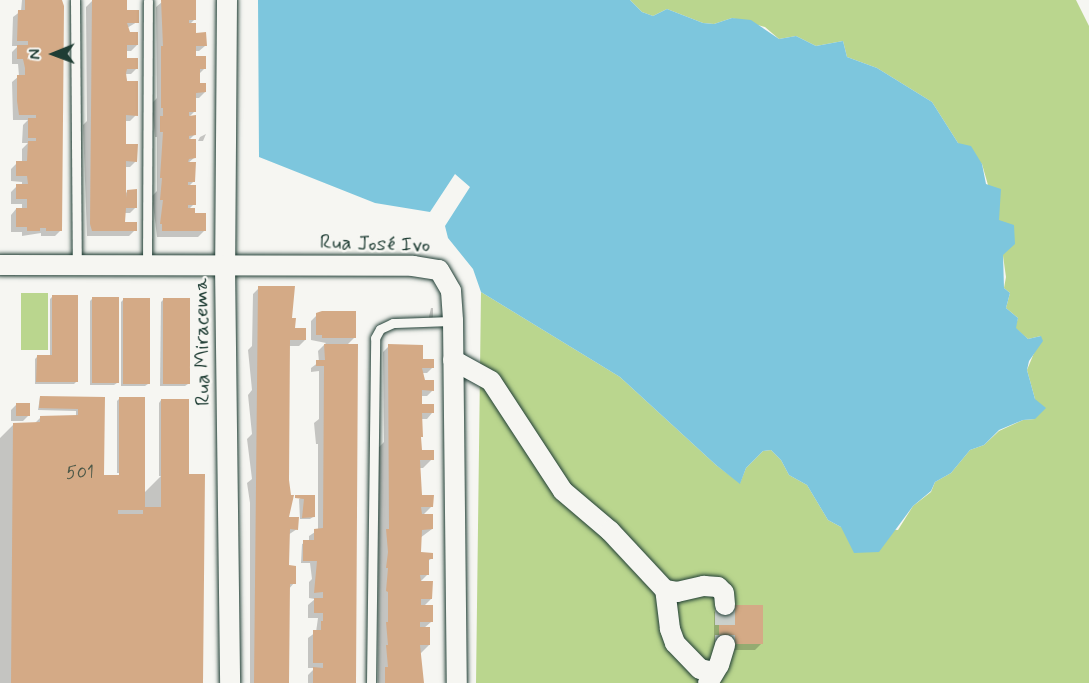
<!DOCTYPE html>
<html>
<head>
<meta charset="utf-8">
<style>
  body { margin:0 }
  #map { position:relative; width:1089px; height:683px; overflow:hidden; background:#f6f6f2; font-family:Mynerve,sans-serif }
  div>[style] { position:absolute }
  [style*='--x'] { left:calc(var(--x)*1px); top:calc(var(--y)*1px); width:calc(var(--w)*1px); rotate:calc(var(--a)*1deg) }
  .green>* { inset:0; background:#bad68e; transform-origin:0 0 }
  .water>* { inset:0; background:#7dc6dd }
  .shadow>* { inset:0; background:#0003 }
  .building>* { inset:0; background:#d4aa86; transform-origin:0 0 }
  .minor-tunnel>* { height:20px; margin-top:-10px; transform-origin:0; background:repeating-linear-gradient(90deg,#cbd1cc 0 20px,transparent 0 30px) }
  .roads { filter:drop-shadow(0 0 2px #1f3d34) drop-shadow(0 0 2px #1f3d34) }
  .service>* { height:9px; margin:-4.5px; padding:0 4.5px; transform-origin:4.5px; border-radius:4.5px; background:#f6f6f2 }
  .minor>* { height:20px; margin:-10px; padding:0 10px; transform-origin:10px; border-radius:10px; background:#f6f6f2 }
  span { translate:-50% -50%; white-space:nowrap; text-align:center; line-height:1.15; -webkit-text-stroke:4.5px #f6f6f2; paint-order:stroke }
  .number-label { font-size:18px; color:#4c5848 }
  .number-label span { -webkit-text-stroke-width:0 }
  .street-label { font-size:21px; color:#1f3d34 }
  .north { position:absolute; left:24px; top:24px; width:60px; height:60px; -webkit-text-stroke:4px #f6f6f2; paint-order:stroke; rotate:269deg; font-size:16px; font-weight:700; line-height:24px; text-align:center; color:#1f3d34 }
  .north::after { content:''; display:block; margin:auto; width:21px; height:27px; background:#1f3d34; clip-path:polygon(50% 0,100% 100%,50% 72%,0 100%) }
</style>
</head>
<body>
<div id="map">
  <div class="green">
    <i style="clip-path:polygon(630px 0,1076px 0,1089px 26px,1089px 683px,476px 683px,481px 292px,620px 377px,716px 465px,740px 483px,746px 468px,763px 451px,771px 450px,781px 460px,789px 475px,807px 485px,828px 520px,841px 527px,898px 530px,913px 506px,931px 492px,935px 482px,951px 473px,970px 450px,984px 445px,999px 431px,1023px 420px,1035px 419px,1035px 399px,1027px 370px,1041px 336px,1028px 339px,1015px 328px,1018px 318px,1006px 308px,1010px 293px,1004px 288px,1006px 277px,998px 220px,982px 164px,958px 143px,932px 102px,877px 68px,847px 57px,843px 41px,816px 46px,796px 36px,779px 39px,765px 27px,732px 18px,714px 24px,703px 23px,667px 9px,653px 16px,642px 12px)"></i>
    <i style="left:21px;top:293px;width:27px;height:57px"></i>
  </div>
  <div class="water">
    <i style="clip-path:polygon(258px 0,630px 0,642px 12px,653px 16px,667px 9px,703px 23px,714px 24px,732px 18px,751px 20px,779px 39px,796px 36px,816px 46px,843px 41px,847px 57px,877px 68px,932px 102px,958px 143px,971px 146px,982px 164px,986px 184px,1001px 189px,999px 220px,1014px 225px,1015px 244px,1003px 255px,1004px 288px,1010px 293px,1006px 308px,1018px 318px,1016px 328px,1028px 339px,1041px 336px,1043px 341px,1029px 361px,1027px 370px,1035px 399px,1046px 408px,1035px 419px,1023px 420px,999px 430px,984px 445px,970px 450px,951px 473px,935px 482px,931px 491px,913px 506px,879px 552px,854px 553px,841px 527px,828px 520px,807px 485px,789px 475px,781px 460px,771px 450px,763px 451px,746px 468px,740px 484px,716px 465px,620px 377px,481px 292px,473px 269px,448px 238px,445px 226px,470px 187px,455px 174px,430px 212px,375px 203px,259px 157px)"></i>
  </div>
  <div class="shadow">
    <i style="clip-path:polygon(22px 0,61px 0,61px 230px,55px 236px,41px 236px,41px 233px,22px 236px,22px 232px,11px 232px,11px 215px,16px 209px,22px 210px,22px 204px,11px 204px,11px 192px,17px 186px,22px 186px,22px 182px,11px 181px,11px 169px,17px 163px,22px 163px,22px 149px,28px 143px,22px 143px,23px 125px,28px 120px,13px 120px,12px 82px,19px 76px,18px 64px,12px 64px,12px 52px,18px 46px,12px 46px,13px 17px,21px 11px)"></i>
    <i style="clip-path:polygon(93px 0,121px 0,125px 12px,137px 22px,127px 28px,137px 45px,131px 51px,125px 51px,125px 59px,137px 68px,131px 74px,125px 74px,136px 115px,130px 121px,125px 121px,124px 146px,136px 161px,130px 167px,124px 167px,124px 195px,128px 191px,136px 207px,130px 213px,124px 213px,124px 223px,135px 230px,129px 236px,87px 236px,83px 125px,87px 121px,86px 7px)"></i>
    <i style="clip-path:polygon(162px 2px,195px 19px,190px 24px,205px 46px,199px 51px,195px 51px,195px 57px,205px 68px,198px 75px,198px 84px,205px 92px,199px 98px,194px 98px,194px 112px,189px 117px,194px 135px,189px 140px,194px 158px,188px 163px,194px 181px,188px 187px,194px 204px,188px 210px,204px 231px,198px 237px,157px 237px,152px 196px,157px 191px,157px 137px,155px 137px,152px 103px,157px 98px,156px 7px)"></i>
    <i style="clip-path:polygon(206px 134px,203px 141px,198px 141px,200px 137px)"></i>
    <i style="clip-path:polygon(259px 288px,291px 319px,294px 329px,305px 340px,299px 346px,289px 346px,287px 519px,297px 529px,288px 535px,287px 561px,294px 583px,288px 590px,287px 683px,250px 683px,250px 503px,247px 483px,252px 479px,247px 439px,252px 434px,248px 395px,252px 390px,248px 350px,252px 346px,253px 294px)"></i>
    <i style="clip-path:polygon(52px 297px,77px 381px,74px 384px,35px 384px,35px 359px,37px 357px,50px 357px,50px 299px)"></i>
    <i style="clip-path:polygon(93px 298px,117px 383px,114px 385px,90px 385px,90px 301px)"></i>
    <i style="clip-path:polygon(124px 299px,148px 384px,145px 386px,121px 386px,121px 302px)"></i>
    <i style="clip-path:polygon(164px 299px,188px 384px,185px 386px,160px 386px,161px 302px)"></i>
    <i style="clip-path:polygon(431px 308px,433px 308px,433px 319px,428px 321px)"></i>
    <i style="clip-path:polygon(317px 315px,355px 337px,347px 345px,354px 683px,308px 683px,308px 675px,315px 668px,308px 668px,308px 638px,316px 632px,318px 618px,308px 618px,308px 605px,315px 599px,309px 598px,309px 582px,312px 579px,310px 563px,301px 563px,302px 544px,309px 541px,309px 536px,318px 530px,318px 444px,316px 444px,314px 423px,319px 419px,319px 371px,311px 372px,311px 368px,319px 362px,318px 351px,326px 343px,311px 340px,311px 321px)"></i>
    <i style="clip-path:polygon(389px 346px,433px 367px,427px 373px,422px 373px,424px 381px,433px 390px,427px 396px,420px 396px,421px 406px,432px 413px,427px 419px,421px 419px,420px 438px,421px 451px,432px 459px,423px 468px,419px 468px,420px 497px,432px 506px,423px 515px,432px 529px,420px 538px,420px 554px,432px 558px,427px 562px,427px 575px,419px 583px,431px 599px,423px 607px,431px 622px,424px 628px,429px 645px,419px 655px,423px 683px,378px 683px,379px 447px,384px 442px,383px 352px)"></i>
    <i style="clip-path:polygon(40px 397px,104px 398px,102px 476px,142px 495px,161px 476px,159px 476px,159px 403px,161px 400px,187px 476px,201px 683px,0 683px,0 438px,14px 424px,34px 424px,41px 417px,76px 417px,76px 411px,38px 410px)"></i>
    <i style="clip-path:polygon(120px 398px,143px 473px,117px 473px,117px 401px)"></i>
    <i style="clip-path:polygon(17px 404px,29px 415px,23px 421px,11px 421px,11px 410px)"></i>
    <i style="clip-path:polygon(302px 497px,313px 497px,313px 517px,310px 519px,300px 519px,299px 499px)"></i>
    <i style="clip-path:polygon(720px 607px,761px 644px,755px 650px,714px 650px,714px 612px)"></i>
  </div>
  <div class="building">
    <i style="clip-path:polygon(25px 0,62px 0,64px 6px,62px 231px,46px 231px,46px 228px,40px 228px,40px 231px,27px 231px,27px 227px,16px 227px,16px 208px,27px 208px,27px 199px,16px 199px,16px 184px,28px 184px,27px 176px,16px 176px,16px 161px,27px 161px,28px 141px,36px 141px,36px 138px,28px 138px,28px 118px,36px 118px,36px 115px,19px 115px,17px 101px,17px 75px,25px 75px,25px 68px,23px 59px,17px 59px,17px 45px,28px 45px,28px 41px,17px 41px,18px 10px,25px 10px)"></i>
    <i style="clip-path:polygon(92px 0,127px 0,127px 10px,139px 10px,139px 23px,127px 23px,130px 32px,138px 32px,138px 45px,127px 45px,127px 58px,138px 58px,138px 69px,127px 69px,126px 73px,127px 81px,138px 81px,138px 116px,126px 115px,126px 144px,138px 144px,137px 162px,126px 161px,126px 198px,127px 190px,137px 189px,137px 208px,126px 208px,125px 222px,137px 222px,137px 231px,92px 231px,90px 224px)"></i>
    <i style="clip-path:polygon(161px 0,196px 0,196px 20px,189px 20px,189px 23px,196px 23px,196px 33px,206px 32px,207px 46px,196px 46px,196px 56px,206px 56px,206px 69px,200px 69px,200px 83px,206px 83px,206px 92px,196px 93px,196px 112px,189px 112px,189px 116px,196px 115px,196px 135px,189px 136px,189px 139px,196px 139px,196px 158px,189px 159px,188px 162px,196px 162px,195px 182px,188px 182px,188px 185px,196px 185px,196px 205px,188px 205px,188px 208px,195px 208px,195px 213px,206px 213px,206px 231px,162px 231px,162px 224px,160px 224px,163px 200px,160px 200px,162px 178px,160px 178px,163px 132px,160px 132px,160px 116px,163px 116px,163px 108px,161px 108px,161px 46px,163px 46px)"></i>
    <i style="clip-path:polygon(258px 286px,295px 286px,292px 318px,296px 318px,295px 328px,306px 328px,306px 340px,290px 340px,289px 480px,291px 495px,294px 495px,289px 517px,299px 517px,298px 530px,290px 529px,289px 565px,296px 566px,296px 584px,290px 584px,289px 683px,254px 683px)"></i>
    <i style="clip-path:polygon(52px 295px,78px 295px,78px 382px,36px 382px,37px 355px,52px 355px)"></i>
    <i style="left:92px;top:297px;width:27px;height:86px"></i>
    <i style="left:123px;top:298px;width:27px;height:86px"></i>
    <i style="left:163px;top:298px;width:27px;height:86px"></i>
    <i style="clip-path:polygon(322px 311px,356px 311px,356px 338px,322px 338px,322px 335px,316px 335px,316px 313px)"></i>
    <i style="clip-path:polygon(324px 344px,358px 344px,356px 683px,313px 683px,313px 667px,323px 668px,323px 663px,313px 663px,313px 630px,321px 630px,321px 621px,323px 621px,323px 613px,314px 613px,314px 598px,323px 598px,323px 592px,314px 593px,317px 561px,303px 561px,303px 540px,314px 540px,314px 529px,323px 528px,324px 366px,316px 366px,316px 360px,325px 360px)"></i>
    <i style="clip-path:polygon(388px 344px,423px 345px,423px 359px,434px 359px,434px 368px,422px 368px,425px 380px,434px 380px,434px 391px,422px 390px,422px 404px,434px 404px,434px 413px,422px 413px,423px 437px,421px 437px,422px 450px,434px 450px,434px 460px,420px 460px,422px 495px,434px 495px,433px 507px,421px 507px,422px 514px,433px 514px,433px 529px,422px 530px,421px 552px,433px 553px,433px 559px,429px 559px,429px 575px,420px 575px,421px 581px,433px 581px,432px 599px,421px 599px,421px 605px,433px 605px,433px 622px,420px 622px,420px 627px,430px 627px,430px 645px,420px 645px,424px 683px,385px 683px,385px 667px,388px 667px,386px 645px,388px 645px,386px 622px,388px 622px,388px 592px,386px 591px,388px 568px,386px 568px,388px 552px,386px 529px,389px 529px)"></i>
    <i style="clip-path:polygon(evenodd,40px 396px,105px 397px,104px 475px,119px 475px,119px 397px,145px 397px,145px 507px,161px 507px,161px 399px,189px 399px,189px 474px,205px 474px,203px 683px,11px 683px,13px 423px,40px 422px,40px 416px,78px 415px,78px 409px,39px 408px,40px 396px,118px 510px,143px 510px,143px 514px,118px 514px,118px 510px)"></i>
    <i style="left:16px;top:403px;width:14px;height:13px"></i>
    <i style="clip-path:polygon(295px 495px,315px 495px,315px 517px,302px 518px,304px 499px,295px 498px)"></i>
    <i style="left:719px;top:605px;width:44px;height:39px"></i>
  </div>
  <div class="minor-tunnel">
    <i style="--x:725;--y:605;--w:40;--a:90"></i>
  </div>
  <div class="roads">
    <div class="service">
      <i style="--x:75;--y:0;--w:265;--a:89.6"></i>
      <i style="--x:147;--y:265;--w:264;--a:-89.8"></i>
      <i style="--x:371;--y:683;--w:345;--a:-89.3"></i>
      <i style="--x:375;--y:338;--w:10;--a:-61"></i>
      <i style="--x:380;--y:329;--w:14;--a:-25"></i>
      <i style="--x:393;--y:323;--w:60;--a:-1.9"></i>
    </div>
    <div class="minor">
      <i style="--x:227;--y:0;--w:265;--a:90.4"></i>
      <i style="--x:225;--y:265;--w:418;--a:89.3"></i>
      <i style="--x:0;--y:265;--w:413;--a:0.1"></i>
      <i style="--x:413;--y:266;--w:26;--a:9"></i>
      <i style="--x:439;--y:270;--w:24;--a:60"></i>
      <i style="--x:451;--y:291;--w:30;--a:86"></i>
      <i style="--x:453;--y:321;--w:362;--a:89.4"></i>
      <i style="--x:453;--y:360;--w:43;--a:28.9"></i>
      <i style="--x:491;--y:381;--w:131;--a:56.8"></i>
      <i style="--x:563;--y:491;--w:62;--a:40.4"></i>
      <i style="--x:610;--y:531;--w:81;--a:47"></i>
      <i style="--x:713;--y:672;--w:13;--a:-167"></i>
      <i style="--x:700;--y:669;--w:36;--a:-134"></i>
      <i style="--x:675;--y:643;--w:15;--a:-110"></i>
      <i style="--x:670;--y:629;--w:39;--a:-97"></i>
      <i style="--x:665;--y:590;--w:12;--a:9"></i>
      <i style="--x:677;--y:592;--w:28;--a:-13"></i>
      <i style="--x:704;--y:586;--w:14;--a:4"></i>
      <i style="--x:718;--y:587;--w:8;--a:45"></i>
      <i style="--x:724;--y:593;--w:12;--a:85"></i>
      <i style="--x:708;--y:683;--w:21;--a:-59"></i>
      <i style="--x:719;--y:665;--w:21;--a:-73"></i>
    </div>
  </div>
  <div class="number-label">
    <span style="left:80px;top:473px">501</span>
  </div>
  <div class="street-label">
    <span style="left:375px;top:244px;rotate:2deg">Rua José Ivo</span>
    <span style="left:202px;top:342px;rotate:-91deg">Rua Miracema</span>
  </div>
  <div class="north">N</div>
</div>
</body>
</html>
